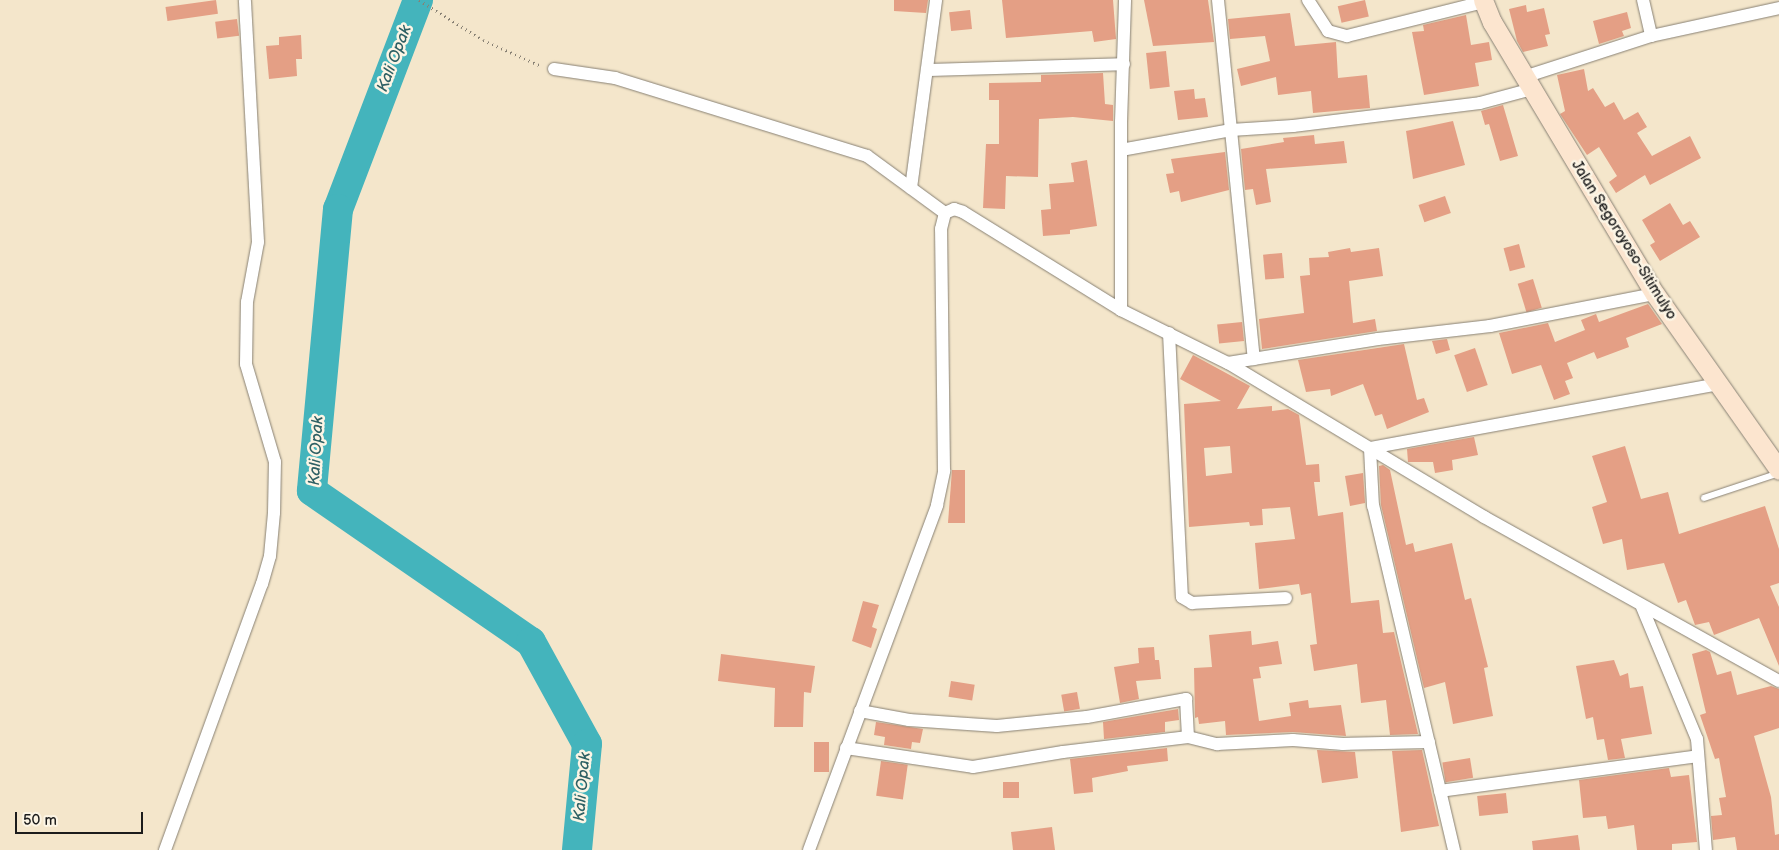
<!DOCTYPE html>
<html>
<head>
<meta charset="utf-8">
<style>
  body { margin:0 }
  #map { position:relative; width:1779px; height:850px; overflow:hidden; background:#f4e6cb; font-family:"Balsamiq Sans",sans-serif }
  div>[style] { position:absolute }
  [style*='--x'] { left:calc(var(--x)*1px); top:calc(var(--y)*1px); width:calc(var(--w)*1px); rotate:calc(var(--a)*1deg) }
  .river>* { height:30px; margin:-15px; padding:0 15px; transform-origin:15px; border-radius:15px; background:#44b4bc }
  .building>* { inset:0; background:#e49f85; transform-origin:0 0 }
  .path>* { height:3px; margin-top:-1.5px; transform-origin:0; background:repeating-linear-gradient(90deg,#888174 0 1px,transparent 0 5px) }
  .roads { filter:drop-shadow(0 0 1px #888174) drop-shadow(0 0 1px #888174) }
  .service>* { height:6px; margin:-3px; padding:0 3px; transform-origin:3px; border-radius:3px; background:#fff }
  .minor>* { height:12px; margin:-6px; padding:0 6px; transform-origin:6px; border-radius:6px; background:#fff }
  .secondary>* { height:19px; margin:-9.5px; padding:0 9.5px; transform-origin:9.5px; border-radius:9.5px; background:#fce5cf }
  span { translate:-50% -50%; white-space:nowrap; text-align:center; line-height:1.15; -webkit-text-stroke:5px #fcf5e5; paint-order:stroke }
  .street-label { font-size:15px; color:#1c1c1c }
  .water-label { font-size:16px; color:#2e6064; font-style:italic }
  .scale { position:absolute; left:15px; top:812px; width:128px; height:22px; box-sizing:border-box; border:2px solid #1c1c1c; border-top:0; padding-left:6px; font-size:15px; line-height:18px; white-space:nowrap; color:#1c1c1c; -webkit-text-stroke:4px #fcf5e5; paint-order:stroke }
</style>
</head>
<body>
<div id="map">
  <div class="river">
    <i style="--x:418;--y:0;--w:224;--a:110.9"></i>
    <i style="--x:338;--y:209;--w:283;--a:95.3"></i>
    <i style="--x:312;--y:491;--w:266;--a:34.6"></i>
    <i style="--x:531;--y:642;--w:116;--a:61.2"></i>
    <i style="--x:587;--y:744;--w:106;--a:95.4"></i>
  </div>
  <div class="building">
    <i style="left:216px;top:0;width:14px;height:51px;rotate:82deg"></i>
    <i style="clip-path:polygon(894px 0,928px 0,926px 13px,894px 11px)"></i>
    <i style="clip-path:polygon(1002px 0,1113px 0,1116px 39px,1094px 42px,1092px 31px,1006px 38px)"></i>
    <i style="clip-path:polygon(1144px 0,1208px 0,1214px 42px,1153px 46px)"></i>
    <i style="left:1365px;top:0;width:17px;height:28px;rotate:77deg"></i>
    <i style="clip-path:polygon(1526px 5px,1527px 12px,1544px 8px,1550px 34px,1545px 35px,1548px 46px,1523px 52px,1517px 41px,1509px 9px)"></i>
    <i style="left:970px;top:10px;width:19px;height:21px;rotate:84deg"></i>
    <i style="clip-path:polygon(1627px 12px,1631px 28px,1622px 31px,1624px 36px,1599px 44px,1593px 21px)"></i>
    <i style="clip-path:polygon(1290px 13px,1295px 46px,1336px 42px,1338px 78px,1367px 75px,1370px 108px,1313px 113px,1311px 91px,1278px 95px,1276px 77px,1241px 86px,1237px 69px,1270px 61px,1265px 36px,1230px 39px,1228px 19px)"></i>
    <i style="clip-path:polygon(1466px 15px,1471px 45px,1489px 42px,1492px 60px,1475px 63px,1479px 86px,1424px 95px,1412px 32px,1424px 31px,1423px 25px)"></i>
    <i style="left:237px;top:19px;width:17px;height:22px;rotate:83deg"></i>
    <i style="clip-path:polygon(301px 35px,302px 59px,296px 59px,297px 76px,269px 79px,266px 46px,279px 45px,279px 37px)"></i>
    <i style="left:1166px;top:51px;width:36px;height:20px;rotate:84deg"></i>
    <i style="clip-path:polygon(1584px 69px,1588px 91px,1593px 88px,1605px 107px,1614px 102px,1624px 120px,1638px 112px,1647px 127px,1637px 133px,1652px 156px,1690px 136px,1701px 158px,1650px 185px,1645px 175px,1616px 193px,1609px 182px,1617px 176px,1599px 147px,1587px 155px,1560px 114px,1565px 111px,1557px 75px)"></i>
    <i style="clip-path:polygon(1103px 73px,1105px 104px,1113px 105px,1113px 121px,1073px 117px,1039px 119px,1038px 177px,1006px 176px,1005px 209px,983px 208px,986px 144px,999px 144px,999px 100px,989px 100px,989px 83px,1041px 82px,1041px 75px)"></i>
    <i style="clip-path:polygon(1194px 89px,1195px 99px,1205px 98px,1208px 117px,1178px 120px,1174px 91px)"></i>
    <i style="clip-path:polygon(1503px 105px,1518px 156px,1500px 161px,1489px 124px,1485px 125px,1481px 111px)"></i>
    <i style="clip-path:polygon(1453px 121px,1465px 165px,1413px 179px,1406px 131px)"></i>
    <i style="clip-path:polygon(1314px 135px,1315px 144px,1344px 141px,1347px 163px,1266px 169px,1271px 202px,1256px 205px,1253px 189px,1245px 190px,1241px 149px,1284px 142px,1283px 138px)"></i>
    <i style="clip-path:polygon(1225px 152px,1229px 190px,1181px 202px,1179px 191px,1170px 193px,1166px 174px,1174px 173px,1171px 159px)"></i>
    <i style="clip-path:polygon(1087px 160px,1097px 226px,1070px 230px,1070px 234px,1043px 236px,1041px 210px,1051px 209px,1049px 184px,1074px 182px,1071px 163px)"></i>
    <i style="left:1445px;top:196px;width:18px;height:28px;rotate:71deg"></i>
    <i style="clip-path:polygon(1670px 203px,1683px 225px,1690px 221px,1700px 237px,1660px 261px,1650px 245px,1655px 242px,1642px 220px)"></i>
    <i style="left:1519px;top:244px;width:24px;height:16px;rotate:75deg"></i>
    <i style="clip-path:polygon(1350px 248px,1351px 252px,1379px 248px,1383px 276px,1349px 281px,1353px 323px,1375px 319px,1377px 331px,1262px 349px,1259px 319px,1304px 313px,1300px 276px,1310px 275px,1309px 258px,1329px 257px,1328px 252px)"></i>
    <i style="left:1282px;top:253px;width:25px;height:19px;rotate:85deg"></i>
    <i style="left:1533px;top:279px;width:30px;height:16px;rotate:73deg"></i>
    <i style="clip-path:polygon(1648px 304px,1662px 324px,1626px 338px,1629px 347px,1597px 359px,1594px 352px,1567px 363px,1573px 378px,1565px 381px,1570px 394px,1554px 400px,1541px 365px,1512px 374px,1499px 333px,1548px 323px,1555px 342px,1585px 330px,1581px 320px,1596px 314px,1599px 322px)"></i>
    <i style="left:1242px;top:322px;width:19px;height:25px;rotate:84deg"></i>
    <i style="clip-path:polygon(1447px 339px,1450px 350px,1436px 354px,1432px 341px)"></i>
    <i style="clip-path:polygon(1404px 344px,1417px 400px,1424px 398px,1429px 412px,1387px 429px,1382px 414px,1375px 416px,1363px 384px,1331px 396px,1330px 389px,1306px 392px,1298px 360px)"></i>
    <i style="left:1475px;top:348px;width:39px;height:22px;rotate:71deg"></i>
    <i style="clip-path:polygon(evenodd,1193px 355px,1250px 386px,1237px 409px,1272px 406px,1272px 411px,1288px 409px,1299px 415px,1306px 465px,1319px 464px,1320px 482px,1314px 482px,1318px 516px,1343px 512px,1351px 603px,1379px 600px,1383px 633px,1394px 632px,1418px 734px,1390px 735px,1386px 700px,1361px 703px,1357px 664px,1314px 671px,1310px 645px,1317px 644px,1311px 593px,1301px 595px,1299px 584px,1259px 589px,1255px 543px,1295px 539px,1290px 507px,1262px 509px,1263px 525px,1250px 526px,1249px 522px,1189px 527px,1184px 404px,1221px 401px,1180px 379px,1193px 355px,1230px 446px,1232px 473px,1206px 476px,1204px 448px,1230px 446px)"></i>
    <i style="clip-path:polygon(1474px 437px,1478px 455px,1452px 460px,1453px 470px,1435px 473px,1433px 462px,1408px 462px,1407px 449px)"></i>
    <i style="clip-path:polygon(1625px 446px,1641px 499px,1668px 492px,1679px 534px,1765px 506px,1779px 549px,1779px 583px,1770px 586px,1779px 607px,1779px 666px,1759px 618px,1714px 635px,1709px 622px,1695px 625px,1686px 600px,1678px 603px,1664px 563px,1627px 570px,1622px 539px,1603px 544px,1592px 507px,1607px 502px,1592px 456px)"></i>
    <i style="clip-path:polygon(1383px 465px,1390px 470px,1406px 545px,1413px 543px,1415px 552px,1452px 543px,1465px 600px,1471px 598px,1488px 667px,1484px 668px,1493px 716px,1453px 724px,1445px 682px,1424px 688px,1381px 505px,1379px 466px)"></i>
    <i style="clip-path:polygon(952px 470px,965px 470px,965px 523px,948px 523px)"></i>
    <i style="clip-path:polygon(1363px 473px,1365px 503px,1350px 506px,1345px 476px)"></i>
    <i style="clip-path:polygon(863px 601px,879px 605px,872px 627px,877px 629px,871px 648px,852px 641px)"></i>
    <i style="clip-path:polygon(1251px 631px,1252px 645px,1278px 641px,1282px 664px,1259px 667px,1261px 678px,1253px 679px,1259px 721px,1291px 716px,1289px 703px,1308px 700px,1309px 708px,1341px 705px,1346px 736px,1293px 732px,1226px 735px,1225px 721px,1199px 724px,1198px 717px,1195px 718px,1194px 668px,1212px 667px,1209px 635px)"></i>
    <i style="clip-path:polygon(1154px 647px,1155px 660px,1159px 660px,1161px 679px,1136px 681px,1139px 699px,1120px 703px,1114px 667px,1139px 663px,1138px 648px)"></i>
    <i style="clip-path:polygon(1706px 650px,1710px 652px,1717px 675px,1731px 671px,1737px 695px,1771px 686px,1779px 689px,1779px 728px,1754px 736px,1771px 797px,1775px 835px,1779px 834px,1779px 850px,1737px 850px,1735px 837px,1713px 840px,1711px 816px,1722px 815px,1719px 798px,1726px 797px,1719px 758px,1715px 759px,1700px 715px,1706px 713px,1692px 654px)"></i>
    <i style="clip-path:polygon(721px 654px,815px 666px,811px 693px,804px 692px,803px 727px,774px 727px,775px 688px,718px 681px)"></i>
    <i style="clip-path:polygon(1614px 660px,1620px 676px,1628px 673px,1630px 688px,1643px 686px,1652px 734px,1621px 739px,1625px 758px,1608px 760px,1604px 739px,1597px 740px,1593px 717px,1586px 719px,1576px 666px)"></i>
    <i style="left:951px;top:681px;width:24px;height:16px;rotate:9deg"></i>
    <i style="left:1077px;top:692px;width:17px;height:16px;rotate:80deg"></i>
    <i style="clip-path:polygon(1178px 709px,1179px 720px,1165px 722px,1165px 732px,1104px 739px,1103px 722px)"></i>
    <i style="clip-path:polygon(876px 722px,923px 729px,920px 743px,912px 742px,911px 749px,884px 745px,885px 737px,874px 735px)"></i>
    <i style="left:814px;top:742px;width:15px;height:30px"></i>
    <i style="clip-path:polygon(1167px 748px,1168px 761px,1127px 766px,1128px 771px,1092px 778px,1093px 792px,1074px 794px,1070px 759px)"></i>
    <i style="clip-path:polygon(1317px 750px,1355px 752px,1358px 778px,1322px 783px)"></i>
    <i style="clip-path:polygon(1422px 750px,1439px 826px,1401px 832px,1392px 751px)"></i>
    <i style="left:1470px;top:758px;width:20px;height:28px;rotate:81deg"></i>
    <i style="left:881px;top:761px;width:27px;height:35px;rotate:8deg"></i>
    <i style="clip-path:polygon(1669px 768px,1671px 777px,1689px 775px,1697px 842px,1672px 844px,1672px 850px,1637px 850px,1634px 825px,1608px 829px,1606px 816px,1583px 818px,1579px 780px)"></i>
    <i style="left:1003px;top:782px;width:16px;height:16px"></i>
    <i style="left:1506px;top:793px;width:20px;height:29px;rotate:84deg"></i>
    <i style="clip-path:polygon(1052px 827px,1055px 850px,1013px 850px,1011px 832px)"></i>
    <i style="clip-path:polygon(1578px 835px,1580px 850px,1533px 850px,1532px 841px)"></i>
  </div>
  <div class="path">
    <i style="--x:419;--y:0;--w:75;--a:32"></i>
    <i style="--x:483;--y:40;--w:64;--a:24.1"></i>
  </div>
  <div class="roads">
    <div class="service">
      <i style="--x:1704;--y:498;--w:79;--a:-18.4"></i>
    </div>
    <div class="minor">
      <i style="--x:1218;--y:0;--w:361;--a:84.3"></i>
      <i style="--x:1308;--y:0;--w:37;--a:57"></i>
      <i style="--x:1328;--y:31;--w:20;--a:15"></i>
      <i style="--x:1347;--y:36;--w:140;--a:-14"></i>
      <i style="--x:1643;--y:0;--w:37;--a:77"></i>
      <i style="--x:554;--y:69;--w:62;--a:8.4"></i>
      <i style="--x:615;--y:78;--w:264;--a:17.2"></i>
      <i style="--x:867;--y:156;--w:97;--a:36.2"></i>
      <i style="--x:927;--y:70;--w:197;--a:-1.7"></i>
      <i style="--x:1524;--y:77;--w:133;--a:-17.9"></i>
      <i style="--x:1651;--y:36;--w:131;--a:-12.3"></i>
      <i style="--x:1121;--y:150;--w:112;--a:-10.3"></i>
      <i style="--x:1231;--y:130;--w:62;--a:-3.7"></i>
      <i style="--x:1293;--y:126;--w:188;--a:-7"></i>
      <i style="--x:1480;--y:103;--w:54;--a:-15.1"></i>
      <i style="--x:911;--y:188;--w:190;--a:-82.4"></i>
      <i style="--x:1121;--y:310;--w:188;--a:-90"></i>
      <i style="--x:1121;--y:122;--w:122;--a:-88.1"></i>
      <i style="--x:1169;--y:333;--w:264;--a:87.2"></i>
      <i style="--x:1182;--y:597;--w:12;--a:31"></i>
      <i style="--x:1192;--y:603;--w:94;--a:-3"></i>
      <i style="--x:1228;--y:363;--w:152;--a:-9.1"></i>
      <i style="--x:1378;--y:339;--w:113;--a:-6.6"></i>
      <i style="--x:1490;--y:326;--w:168;--a:-11"></i>
      <i style="--x:1642;--y:607;--w:143;--a:67.4"></i>
      <i style="--x:1697;--y:739;--w:111;--a:85.4"></i>
      <i style="--x:860;--y:711;--w:50;--a:10.4"></i>
      <i style="--x:909;--y:720;--w:88;--a:3.9"></i>
      <i style="--x:997;--y:726;--w:90;--a:-5.7"></i>
      <i style="--x:1087;--y:717;--w:101;--a:-10.3"></i>
      <i style="--x:1186;--y:699;--w:38;--a:87"></i>
      <i style="--x:846;--y:748;--w:128;--a:8.5"></i>
      <i style="--x:973;--y:767;--w:91;--a:-9.5"></i>
      <i style="--x:1063;--y:752;--w:126;--a:-6.8"></i>
      <i style="--x:1188;--y:737;--w:30;--a:14"></i>
      <i style="--x:1217;--y:744;--w:76;--a:-3"></i>
      <i style="--x:1293;--y:740;--w:50;--a:4.6"></i>
      <i style="--x:1343;--y:744;--w:86;--a:-1.3"></i>
      <i style="--x:1440;--y:791;--w:260;--a:-7.7"></i>
      <i style="--x:165;--y:850;--w:283;--a:-70"></i>
      <i style="--x:262;--y:584;--w:29;--a:-74"></i>
      <i style="--x:270;--y:556;--w:43;--a:-84.7"></i>
      <i style="--x:274;--y:513;--w:51;--a:-88.9"></i>
      <i style="--x:275;--y:462;--w:102;--a:-106.5"></i>
      <i style="--x:246;--y:364;--w:62;--a:-89.1"></i>
      <i style="--x:247;--y:302;--w:61;--a:-79.6"></i>
      <i style="--x:258;--y:242;--w:242;--a:-93.1"></i>
      <i style="--x:809;--y:850;--w:368;--a:-69.6"></i>
      <i style="--x:937;--y:505;--w:35;--a:-78"></i>
      <i style="--x:944;--y:471;--w:242;--a:-90.7"></i>
      <i style="--x:941;--y:229;--w:16;--a:-76"></i>
      <i style="--x:945;--y:213;--w:10;--a:-24"></i>
      <i style="--x:954;--y:209;--w:9;--a:18"></i>
      <i style="--x:963;--y:212;--w:186;--a:31.8"></i>
      <i style="--x:1121;--y:310;--w:119;--a:26.4"></i>
      <i style="--x:1228;--y:363;--w:299;--a:31"></i>
      <i style="--x:1484;--y:517;--w:338;--a:29.1"></i>
      <i style="--x:1454;--y:850;--w:353;--a:-103.2"></i>
      <i style="--x:1373;--y:506;--w:58;--a:-93"></i>
      <i style="--x:1370;--y:448;--w:354;--a:-10.4"></i>
    </div>
    <div class="secondary">
      <i style="--x:1483;--y:0;--w:24;--a:68"></i>
      <i style="--x:1492;--y:22;--w:317;--a:59.1"></i>
      <i style="--x:1655;--y:294;--w:215;--a:54.8"></i>
    </div>
  </div>
  <div class="street-label">
    <span style="left:1624px;top:240px;rotate:58deg">Jalan Segoroyoso-Sitimulyo</span>
  </div>
  <div class="water-label">
    <span style="left:395px;top:59px;rotate:-69deg">Kali Opak</span>
    <span style="left:317px;top:451px;rotate:-87deg">Kali Opak</span>
    <span style="left:583px;top:787px;rotate:-85deg">Kali Opak</span>
  </div>
  <div class="scale">50 m</div>
</div>
</body>
</html>
